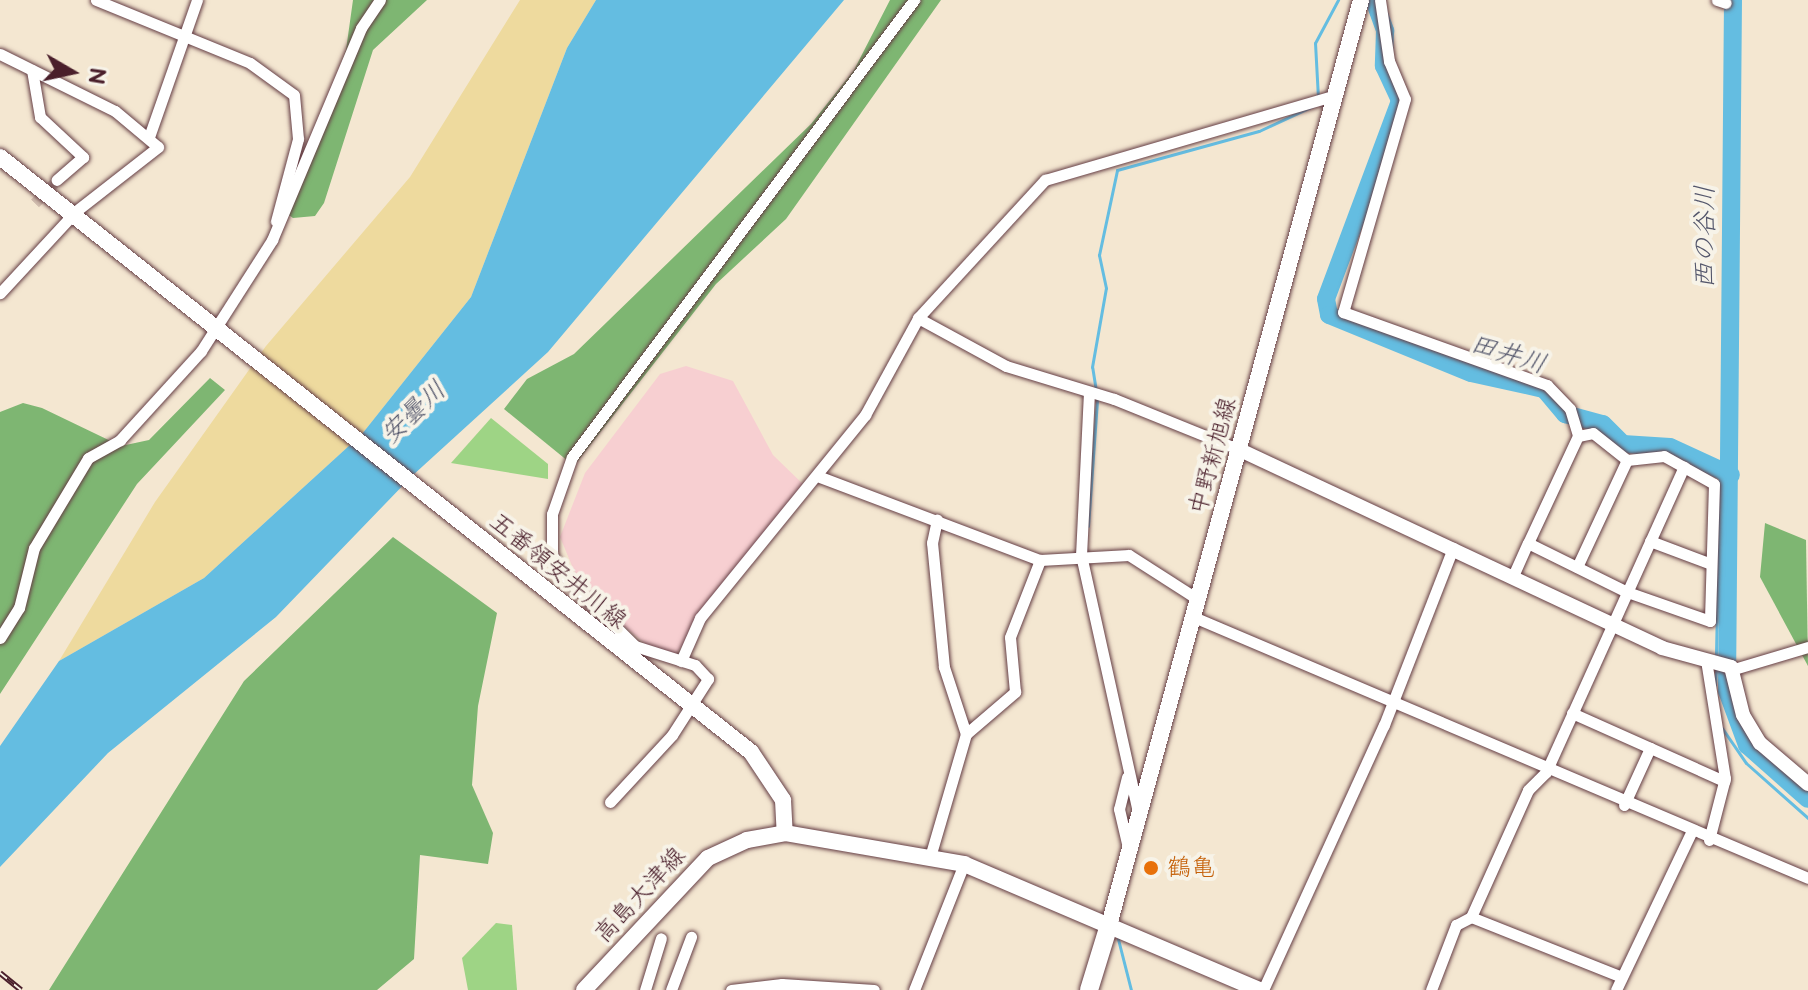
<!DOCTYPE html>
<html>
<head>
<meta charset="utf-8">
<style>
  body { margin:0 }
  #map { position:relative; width:1808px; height:990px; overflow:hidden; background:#f4e7d1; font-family:"Balsamiq Sans","Klee One",sans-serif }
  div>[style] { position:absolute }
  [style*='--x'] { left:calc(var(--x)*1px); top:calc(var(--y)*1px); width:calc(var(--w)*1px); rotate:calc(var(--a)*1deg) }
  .built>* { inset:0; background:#f7cfd1 }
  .green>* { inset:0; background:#9ed485 }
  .forest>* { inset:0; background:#7eb672 }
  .sand>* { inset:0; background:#eeda9e }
  .water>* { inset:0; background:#64bde1 }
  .stream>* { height:3px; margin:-1.5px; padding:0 1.5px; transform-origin:1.5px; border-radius:1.5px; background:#64bde1 }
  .river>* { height:18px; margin:-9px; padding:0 9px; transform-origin:9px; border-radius:9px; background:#64bde1 }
  .minor-tunnel>* { height:11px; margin-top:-5.5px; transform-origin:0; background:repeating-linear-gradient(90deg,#d2bfb0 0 11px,transparent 0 16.5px) }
  .roads { filter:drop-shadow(0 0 2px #643d44) drop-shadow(0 0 2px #643d44) }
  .minor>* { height:11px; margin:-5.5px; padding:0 5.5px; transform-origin:5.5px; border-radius:5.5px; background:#fff }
  .tertiary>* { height:14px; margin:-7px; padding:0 7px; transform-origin:7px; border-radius:7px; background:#fff }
  .secondary>* { height:16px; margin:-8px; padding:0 8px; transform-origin:8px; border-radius:8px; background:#fff }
  .primary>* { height:18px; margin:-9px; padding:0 9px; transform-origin:9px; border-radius:9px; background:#fff }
  .rail>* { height:6px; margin-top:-3px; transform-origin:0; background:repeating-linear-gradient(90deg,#f7f3e8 0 9px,#4a1f2b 0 18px); box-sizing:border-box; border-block:2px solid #4a1f2b }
  .dots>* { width:22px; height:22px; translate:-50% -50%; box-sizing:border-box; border:4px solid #f7f3e8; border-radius:50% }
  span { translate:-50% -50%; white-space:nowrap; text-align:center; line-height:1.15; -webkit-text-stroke:8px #f7f3e8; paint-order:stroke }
  .street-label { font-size:24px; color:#4a1f2b }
  .food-label { font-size:24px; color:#c56008 }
  .left { translate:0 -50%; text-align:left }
  .water-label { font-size:26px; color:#53566b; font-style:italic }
  .north { position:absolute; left:32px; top:32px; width:80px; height:80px; -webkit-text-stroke:6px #f7f3e8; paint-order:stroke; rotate:99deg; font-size:22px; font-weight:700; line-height:32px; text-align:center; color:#4a1f2b }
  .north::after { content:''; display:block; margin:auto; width:28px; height:36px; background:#4a1f2b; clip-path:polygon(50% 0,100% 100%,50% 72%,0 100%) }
</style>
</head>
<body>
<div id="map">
  <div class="built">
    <i style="clip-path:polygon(686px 366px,733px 381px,773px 455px,807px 488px,674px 656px,647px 645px,583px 592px,560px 537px,585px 473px,660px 374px)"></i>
  </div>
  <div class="green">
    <i style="clip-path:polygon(491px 418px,548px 464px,548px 479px,451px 463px)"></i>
    <i style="clip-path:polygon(496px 923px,512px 925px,517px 990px,468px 990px,462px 958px)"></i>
  </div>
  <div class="forest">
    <i style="clip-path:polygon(353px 0,427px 0,373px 50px,324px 203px,315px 216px,293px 218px,286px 213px,346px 50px)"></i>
    <i style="clip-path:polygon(890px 0,941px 0,786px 219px,716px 284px,574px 466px,504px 409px,527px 379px,574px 354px,811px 124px,854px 70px)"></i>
    <i style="clip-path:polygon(210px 378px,225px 390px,137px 484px,0 694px,0 412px,23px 403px,42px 408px,121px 446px,149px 440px)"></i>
    <i style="clip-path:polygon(1765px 523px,1806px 540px,1808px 666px,1760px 577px)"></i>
    <i style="clip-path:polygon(393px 537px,497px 613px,478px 706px,472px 785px,493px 833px,488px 864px,420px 855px,414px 959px,377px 990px,49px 990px,244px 681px)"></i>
  </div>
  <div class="sand">
    <i style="clip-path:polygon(520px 0,596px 0,567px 48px,471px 297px,362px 434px,204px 578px,59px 661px,155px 502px,266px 346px,410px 177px)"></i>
  </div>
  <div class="water">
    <i style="clip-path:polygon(596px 0,844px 0,548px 352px,412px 476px,276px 617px,108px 753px,0 867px,0 746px,59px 661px,204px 578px,362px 434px,471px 297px,567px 48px)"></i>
  </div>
  <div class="stream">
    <i style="--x:1318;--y:98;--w:55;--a:-93.1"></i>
    <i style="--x:1315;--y:43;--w:49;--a:-61.9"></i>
    <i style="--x:1096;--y:391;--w:24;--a:-99"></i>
    <i style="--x:1092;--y:367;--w:80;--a:-80"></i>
    <i style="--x:1106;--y:288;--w:34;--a:-102"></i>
    <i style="--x:1099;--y:255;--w:87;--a:-78"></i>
    <i style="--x:1117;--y:170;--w:147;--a:-15.4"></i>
    <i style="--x:1259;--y:131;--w:62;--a:-24.9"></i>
    <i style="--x:1088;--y:526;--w:127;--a:-85.9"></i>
    <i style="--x:1716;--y:654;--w:184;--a:-88.8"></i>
    <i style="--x:1715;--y:685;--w:16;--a:-86"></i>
    <i style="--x:1722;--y:728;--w:42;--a:55.6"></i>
    <i style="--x:1746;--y:763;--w:83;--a:41.6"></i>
    <i style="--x:1118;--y:939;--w:53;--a:75.7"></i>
  </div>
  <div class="river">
    <i style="--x:1374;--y:0;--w:33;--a:70"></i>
    <i style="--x:1385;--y:31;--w:35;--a:92"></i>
    <i style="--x:1384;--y:66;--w:38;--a:65"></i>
    <i style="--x:1400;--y:101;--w:211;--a:110.5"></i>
    <i style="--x:1326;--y:299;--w:16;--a:79"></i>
    <i style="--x:1329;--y:315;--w:153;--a:22.2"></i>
    <i style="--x:1471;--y:373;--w:75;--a:12.4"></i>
    <i style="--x:1544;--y:389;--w:33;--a:50"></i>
    <i style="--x:1565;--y:414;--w:39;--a:15"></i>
    <i style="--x:1603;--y:424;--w:28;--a:45"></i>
    <i style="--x:1623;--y:444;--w:47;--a:3.7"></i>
    <i style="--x:1670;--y:447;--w:67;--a:24.7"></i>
    <i style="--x:1733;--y:0;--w:691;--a:90.5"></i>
    <i style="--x:1727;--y:691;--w:58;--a:69.7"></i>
    <i style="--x:1747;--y:745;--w:81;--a:41.5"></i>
  </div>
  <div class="minor-tunnel">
    <i style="--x:35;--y:203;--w:32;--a:-46"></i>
  </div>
  <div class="roads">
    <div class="minor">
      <i style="--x:96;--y:0;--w:166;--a:22.2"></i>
      <i style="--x:250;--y:63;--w:54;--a:36"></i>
      <i style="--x:294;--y:95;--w:44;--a:84.8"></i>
      <i style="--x:298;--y:139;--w:85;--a:105"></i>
      <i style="--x:1380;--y:0;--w:62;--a:81.6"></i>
      <i style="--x:1389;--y:61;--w:41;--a:67.2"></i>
      <i style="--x:1405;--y:99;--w:222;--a:106.2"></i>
      <i style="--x:1343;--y:312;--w:217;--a:19.7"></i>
      <i style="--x:1547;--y:385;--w:33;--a:46"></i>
      <i style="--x:1570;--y:409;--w:28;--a:73"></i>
      <i style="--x:1717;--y:0;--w:9;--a:18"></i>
      <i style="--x:0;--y:54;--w:128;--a:26.4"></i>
      <i style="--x:115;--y:111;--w:56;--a:39.9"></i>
      <i style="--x:158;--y:147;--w:104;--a:142"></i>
      <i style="--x:76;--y:211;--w:112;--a:132.8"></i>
      <i style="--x:32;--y:70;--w:48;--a:80.3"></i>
      <i style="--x:40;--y:117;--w:59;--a:42.9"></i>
      <i style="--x:83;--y:157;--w:35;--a:139"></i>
      <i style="--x:149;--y:137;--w:145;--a:-70.7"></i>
      <i style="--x:918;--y:318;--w:100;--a:28.6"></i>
      <i style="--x:1006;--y:366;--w:113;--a:17"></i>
      <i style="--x:1114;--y:399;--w:136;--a:22"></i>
      <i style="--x:1089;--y:392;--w:163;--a:92.8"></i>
      <i style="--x:1081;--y:555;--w:263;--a:77.5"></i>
      <i style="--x:820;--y:477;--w:235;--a:20.7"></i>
      <i style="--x:1040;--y:560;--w:89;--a:-3.2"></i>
      <i style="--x:1129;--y:555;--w:83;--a:32.7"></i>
      <i style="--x:1650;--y:541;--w:65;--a:20.7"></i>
      <i style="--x:1577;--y:567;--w:118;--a:-65"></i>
      <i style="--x:1513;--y:576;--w:36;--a:-66"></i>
      <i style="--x:1528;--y:543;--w:118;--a:-65"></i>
      <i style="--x:1578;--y:436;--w:15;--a:-11"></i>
      <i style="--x:1593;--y:433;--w:43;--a:38.5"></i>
      <i style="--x:1627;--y:460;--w:37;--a:-6"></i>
      <i style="--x:1664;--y:456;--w:57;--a:29.2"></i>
      <i style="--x:1714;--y:484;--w:137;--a:91.7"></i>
      <i style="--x:1710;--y:621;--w:88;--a:-160.7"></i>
      <i style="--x:1627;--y:592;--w:110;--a:-153.7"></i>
      <i style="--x:1196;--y:618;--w:665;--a:23.02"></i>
      <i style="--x:0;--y:638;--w:36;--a:-58"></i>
      <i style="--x:19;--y:608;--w:62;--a:-76"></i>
      <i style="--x:34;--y:548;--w:105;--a:-59"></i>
      <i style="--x:88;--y:458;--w:37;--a:-29"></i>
      <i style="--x:120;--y:440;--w:120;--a:-47.7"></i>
      <i style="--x:201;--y:351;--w:132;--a:-57.4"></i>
      <i style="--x:272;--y:240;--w:230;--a:-67.2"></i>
      <i style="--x:361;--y:28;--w:34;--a:-56"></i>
      <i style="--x:1706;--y:660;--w:120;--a:80.9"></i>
      <i style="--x:1725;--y:778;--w:64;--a:104.5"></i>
      <i style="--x:681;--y:661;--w:47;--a:-66.2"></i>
      <i style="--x:700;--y:618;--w:262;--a:-50.9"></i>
      <i style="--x:865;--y:415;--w:111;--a:-61.3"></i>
      <i style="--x:918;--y:318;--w:188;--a:-47.4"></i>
      <i style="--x:1045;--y:180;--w:303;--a:-16.3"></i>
      <i style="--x:1734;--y:669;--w:77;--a:-16.6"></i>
      <i style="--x:1572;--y:713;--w:167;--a:24.1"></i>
      <i style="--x:966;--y:734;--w:65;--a:-40.6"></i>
      <i style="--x:1015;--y:692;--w:55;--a:-95.2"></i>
      <i style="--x:1010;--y:637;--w:83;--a:-68.7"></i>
      <i style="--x:1127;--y:777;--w:33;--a:104"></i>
      <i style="--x:1119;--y:809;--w:44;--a:76.9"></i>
      <i style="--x:610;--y:802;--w:91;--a:-47.2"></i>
      <i style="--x:672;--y:735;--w:67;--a:-57.3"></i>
      <i style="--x:708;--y:679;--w:19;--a:-133"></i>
      <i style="--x:695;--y:665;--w:63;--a:-162.4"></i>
      <i style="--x:635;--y:646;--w:103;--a:-135.4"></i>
      <i style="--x:562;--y:574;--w:22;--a:-117"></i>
      <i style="--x:552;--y:554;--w:40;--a:-90"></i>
      <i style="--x:552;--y:514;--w:60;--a:-70.7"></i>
      <i style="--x:572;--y:457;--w:571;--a:-53.19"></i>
      <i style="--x:1624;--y:805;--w:63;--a:-65.5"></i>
      <i style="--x:930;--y:857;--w:128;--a:-73.7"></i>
      <i style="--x:966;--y:734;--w:71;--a:-108.2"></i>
      <i style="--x:944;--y:667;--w:125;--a:-95.5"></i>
      <i style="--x:932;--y:543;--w:24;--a:-78"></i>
      <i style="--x:1471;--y:917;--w:162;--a:21.7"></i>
      <i style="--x:645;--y:990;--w:54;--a:-72.9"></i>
      <i style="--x:671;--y:990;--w:57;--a:-69.3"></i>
      <i style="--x:731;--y:990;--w:51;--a:-6.7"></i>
      <i style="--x:782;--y:984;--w:92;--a:3.7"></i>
      <i style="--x:914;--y:990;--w:136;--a:-68.4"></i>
      <i style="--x:1263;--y:990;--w:291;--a:-65.5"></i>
      <i style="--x:1384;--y:725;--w:190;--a:-68.7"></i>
      <i style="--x:1431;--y:990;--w:70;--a:-69"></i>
      <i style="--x:1456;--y:925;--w:17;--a:-28"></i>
      <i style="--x:1471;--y:917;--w:139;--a:-65.8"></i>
      <i style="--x:1528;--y:790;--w:25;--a:-45"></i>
      <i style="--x:1546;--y:772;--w:335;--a:-65.7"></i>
      <i style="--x:1616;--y:990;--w:174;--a:-64.5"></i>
    </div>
    <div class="tertiary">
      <i style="--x:1240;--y:450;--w:466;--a:25.1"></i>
      <i style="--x:1662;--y:648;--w:72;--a:15.4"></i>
      <i style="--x:1731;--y:667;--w:49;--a:76"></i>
      <i style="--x:1743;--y:715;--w:33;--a:59"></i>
      <i style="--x:1760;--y:743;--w:63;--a:40.5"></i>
    </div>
    <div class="secondary">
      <i style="--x:0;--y:157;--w:958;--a:38.39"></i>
      <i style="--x:751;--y:752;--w:58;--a:56.3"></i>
      <i style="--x:783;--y:800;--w:33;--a:87"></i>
      <i style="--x:1109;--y:925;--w:959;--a:-74.76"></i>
      <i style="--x:584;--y:990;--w:181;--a:-46.8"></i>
      <i style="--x:708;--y:858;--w:43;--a:-24.8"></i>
      <i style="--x:747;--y:840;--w:39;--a:-10"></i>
      <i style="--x:785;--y:833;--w:182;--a:9.8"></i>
      <i style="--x:964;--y:864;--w:322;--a:23.1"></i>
    </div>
    <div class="primary">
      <i style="--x:1089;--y:990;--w:68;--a:-72.9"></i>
    </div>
  </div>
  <div class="rail">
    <i style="--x:0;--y:973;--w:27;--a:39"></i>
  </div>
  <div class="dots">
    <i style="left:1151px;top:868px;background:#e8710a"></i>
  </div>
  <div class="street-label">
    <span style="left:1213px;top:456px;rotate:-75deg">中野新旭線</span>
    <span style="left:558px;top:571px;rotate:39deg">五番領安井川線</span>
    <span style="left:640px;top:895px;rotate:-47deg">高島大津線</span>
  </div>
  <div class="food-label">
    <span class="left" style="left:1167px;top:868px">鶴亀</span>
  </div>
  <div class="water-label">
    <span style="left:1706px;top:237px;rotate:-90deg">西の谷川</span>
    <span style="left:1508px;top:355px;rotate:17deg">田井川</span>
    <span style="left:414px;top:413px;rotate:-43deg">安曇川</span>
  </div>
  <div class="north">N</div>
</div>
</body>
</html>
